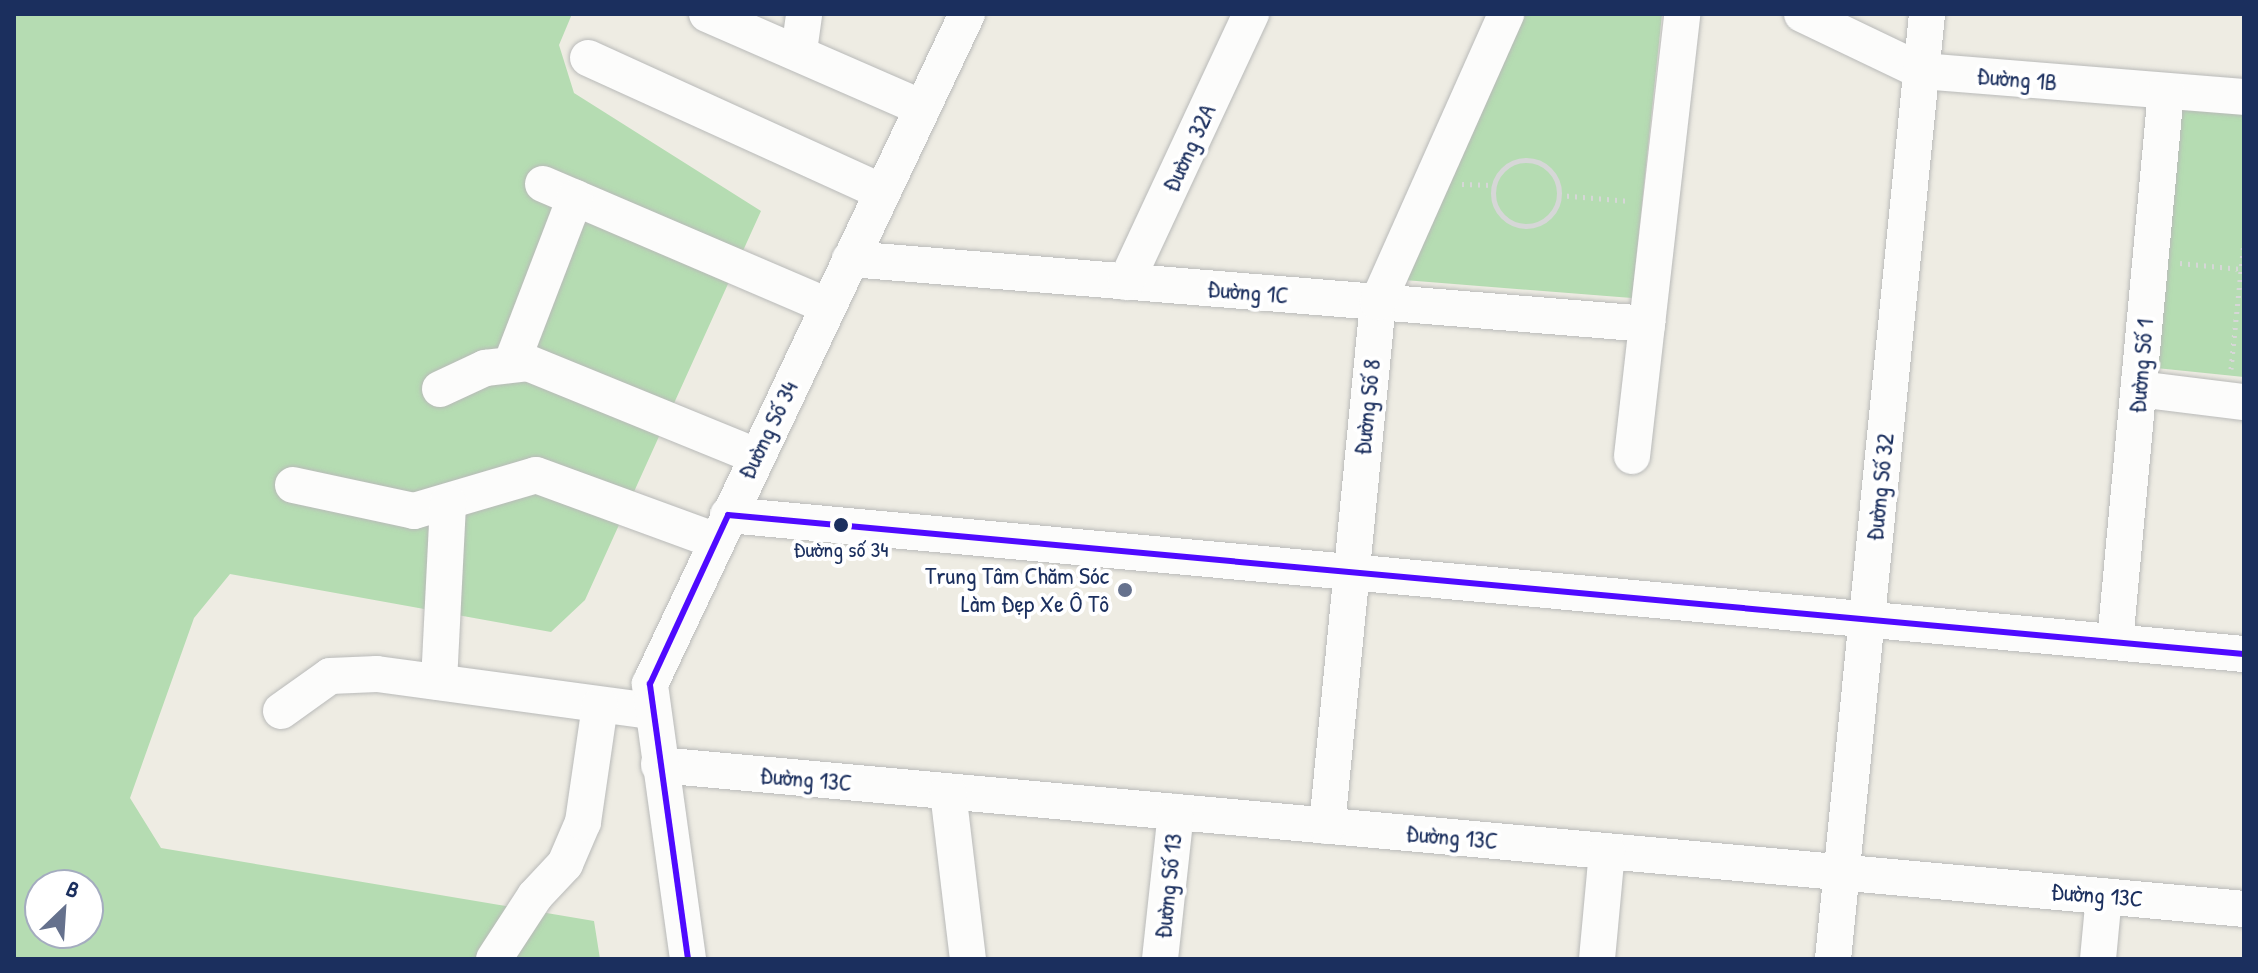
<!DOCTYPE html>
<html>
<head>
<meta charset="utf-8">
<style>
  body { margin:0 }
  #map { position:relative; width:2258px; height:973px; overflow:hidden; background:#eeece3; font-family:"Patrick Hand",sans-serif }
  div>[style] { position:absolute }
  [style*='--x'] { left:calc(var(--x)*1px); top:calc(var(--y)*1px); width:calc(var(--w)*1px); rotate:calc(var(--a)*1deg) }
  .green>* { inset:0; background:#b5dcb2 }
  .path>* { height:5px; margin-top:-2.5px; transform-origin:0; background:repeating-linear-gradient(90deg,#d6d7d7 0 2px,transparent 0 8px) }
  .path>.ring { margin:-2.5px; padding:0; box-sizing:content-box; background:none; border:5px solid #d6d7d7; border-radius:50% }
  .roads { filter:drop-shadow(0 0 2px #b9bab9) drop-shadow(0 0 2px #b9bab9) }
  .minor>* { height:36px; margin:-18px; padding:0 18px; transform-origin:18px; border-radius:18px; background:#fcfcfb }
  .bus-1>* { height:6px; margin:-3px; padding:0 3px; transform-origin:3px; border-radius:3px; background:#4f0aff }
  .dots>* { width:22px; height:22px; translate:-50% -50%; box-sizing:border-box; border:4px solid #fff; border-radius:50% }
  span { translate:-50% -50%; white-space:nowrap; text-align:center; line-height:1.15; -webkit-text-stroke:8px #fff; paint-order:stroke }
  .bus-label { font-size:22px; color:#1b2f5e }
  .street-label { font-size:24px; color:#1b2f5e }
  .poi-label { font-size:24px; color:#1b2f5e }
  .right { translate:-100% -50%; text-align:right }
  .frame { position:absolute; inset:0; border:16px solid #1b2f5e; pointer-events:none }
  .north { position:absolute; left:24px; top:869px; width:80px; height:80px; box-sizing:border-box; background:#fff; border:2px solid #a4acbf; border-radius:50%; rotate:25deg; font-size:22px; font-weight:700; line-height:32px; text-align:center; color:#1b2f5e }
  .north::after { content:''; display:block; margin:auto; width:28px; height:36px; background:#65718d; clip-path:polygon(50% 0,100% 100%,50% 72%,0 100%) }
</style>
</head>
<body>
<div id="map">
  <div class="green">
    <i style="clip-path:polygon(evenodd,14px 14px,572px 14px,559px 45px,574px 93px,761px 211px,585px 600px,551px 632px,230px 574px,194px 618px,130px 798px,161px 848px,594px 921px,600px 959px,14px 959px,14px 14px,40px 885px,88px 885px,88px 933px,40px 933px,40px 885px)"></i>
    <i style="clip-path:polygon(1523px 14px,1662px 14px,1632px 298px,1404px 280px)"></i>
    <i style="clip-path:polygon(2180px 106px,2244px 112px,2244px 377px,2156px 368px)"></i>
  </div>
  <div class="path">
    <i class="ring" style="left:1493px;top:160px;width:61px;height:61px"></i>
    <i style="--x:1462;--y:184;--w:31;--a:2"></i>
    <i style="--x:1559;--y:195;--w:71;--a:4.8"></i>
    <i style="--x:2180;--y:263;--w:61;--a:5.6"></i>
    <i style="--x:2231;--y:369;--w:128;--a:-84.2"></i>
  </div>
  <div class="roads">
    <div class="minor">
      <i style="--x:707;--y:14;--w:235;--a:23.6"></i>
      <i style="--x:1802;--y:14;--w:132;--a:25.6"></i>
      <i style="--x:1921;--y:71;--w:324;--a:4.6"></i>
      <i style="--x:799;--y:51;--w:37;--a:-82"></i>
      <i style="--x:588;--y:58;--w:323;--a:24.5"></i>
      <i style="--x:543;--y:184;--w:309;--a:23.2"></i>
      <i style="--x:850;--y:259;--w:800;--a:4.66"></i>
      <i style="--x:1126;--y:282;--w:296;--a:-65"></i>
      <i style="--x:512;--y:362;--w:176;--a:-69"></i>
      <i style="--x:440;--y:389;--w:50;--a:-25"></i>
      <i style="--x:485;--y:368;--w:43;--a:-6.6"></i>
      <i style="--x:528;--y:363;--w:246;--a:22.2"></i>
      <i style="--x:2139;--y:389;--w:106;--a:7.1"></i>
      <i style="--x:1632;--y:456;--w:445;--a:-83.5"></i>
      <i style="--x:293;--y:485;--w:124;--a:12.1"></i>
      <i style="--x:414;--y:511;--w:127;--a:-16.4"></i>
      <i style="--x:536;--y:475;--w:192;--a:20.1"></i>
      <i style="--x:728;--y:515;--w:1522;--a:5.24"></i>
      <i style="--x:2115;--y:642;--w:553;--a:-84.71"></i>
      <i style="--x:439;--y:682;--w:180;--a:-87.1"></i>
      <i style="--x:281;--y:711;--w:60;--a:-35.5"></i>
      <i style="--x:330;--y:676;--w:47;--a:-2.4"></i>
      <i style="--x:377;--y:674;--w:277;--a:7.7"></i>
      <i style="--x:659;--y:765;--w:1592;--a:5.19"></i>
      <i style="--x:948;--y:792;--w:168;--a:83.2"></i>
      <i style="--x:1327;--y:826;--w:526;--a:-84.44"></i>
      <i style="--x:1378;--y:302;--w:315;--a:-66"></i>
      <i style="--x:494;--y:959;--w:75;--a:-56.9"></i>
      <i style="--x:535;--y:896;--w:44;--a:-46.8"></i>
      <i style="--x:565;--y:864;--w:46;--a:-66.8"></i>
      <i style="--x:583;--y:822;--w:118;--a:-81.7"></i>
      <i style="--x:688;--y:959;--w:278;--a:-97.9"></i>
      <i style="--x:650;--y:684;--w:741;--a:-64.68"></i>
      <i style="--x:1160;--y:959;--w:148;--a:-83.8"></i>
      <i style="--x:1597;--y:959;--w:108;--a:-84.7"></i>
      <i style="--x:1833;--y:959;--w:950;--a:-84.32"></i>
      <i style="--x:2098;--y:959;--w:63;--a:-84.6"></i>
    </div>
  </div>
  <div class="bus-1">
    <i style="--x:728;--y:515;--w:1522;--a:5.24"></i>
    <i style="--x:688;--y:959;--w:278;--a:-97.9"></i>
    <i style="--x:650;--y:684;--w:186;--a:-65.2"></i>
  </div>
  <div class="dots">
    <i style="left:841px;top:525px;background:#1b2f5e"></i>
    <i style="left:1125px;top:590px;background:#65718d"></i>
  </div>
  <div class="bus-label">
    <span style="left:841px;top:550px">Đường số 34</span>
  </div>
  <div class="street-label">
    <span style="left:2017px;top:79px;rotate:5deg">Đường 1B</span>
    <span style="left:1189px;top:148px;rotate:-65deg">Đường 32A</span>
    <span style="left:1248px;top:292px;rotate:5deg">Đường 1C</span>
    <span style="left:2141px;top:366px;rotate:-85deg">Đường Số 1</span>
    <span style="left:1367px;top:407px;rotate:-84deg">Đường Số 8</span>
    <span style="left:768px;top:430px;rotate:-64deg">Đường Số 34</span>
    <span style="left:1880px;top:487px;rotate:-84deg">Đường Số 32</span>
    <span style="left:806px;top:779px;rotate:5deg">Đường 13C</span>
    <span style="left:1452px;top:837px;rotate:5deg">Đường 13C</span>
    <span style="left:1168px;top:886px;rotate:-84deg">Đường Số 13</span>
    <span style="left:2097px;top:895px;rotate:5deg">Đường 13C</span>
  </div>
  <div class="poi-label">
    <span class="right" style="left:1109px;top:590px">Trung Tâm Chăm Sóc<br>Làm Đẹp Xe Ô Tô</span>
  </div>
  <div class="frame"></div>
  <div class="north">B</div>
</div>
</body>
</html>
